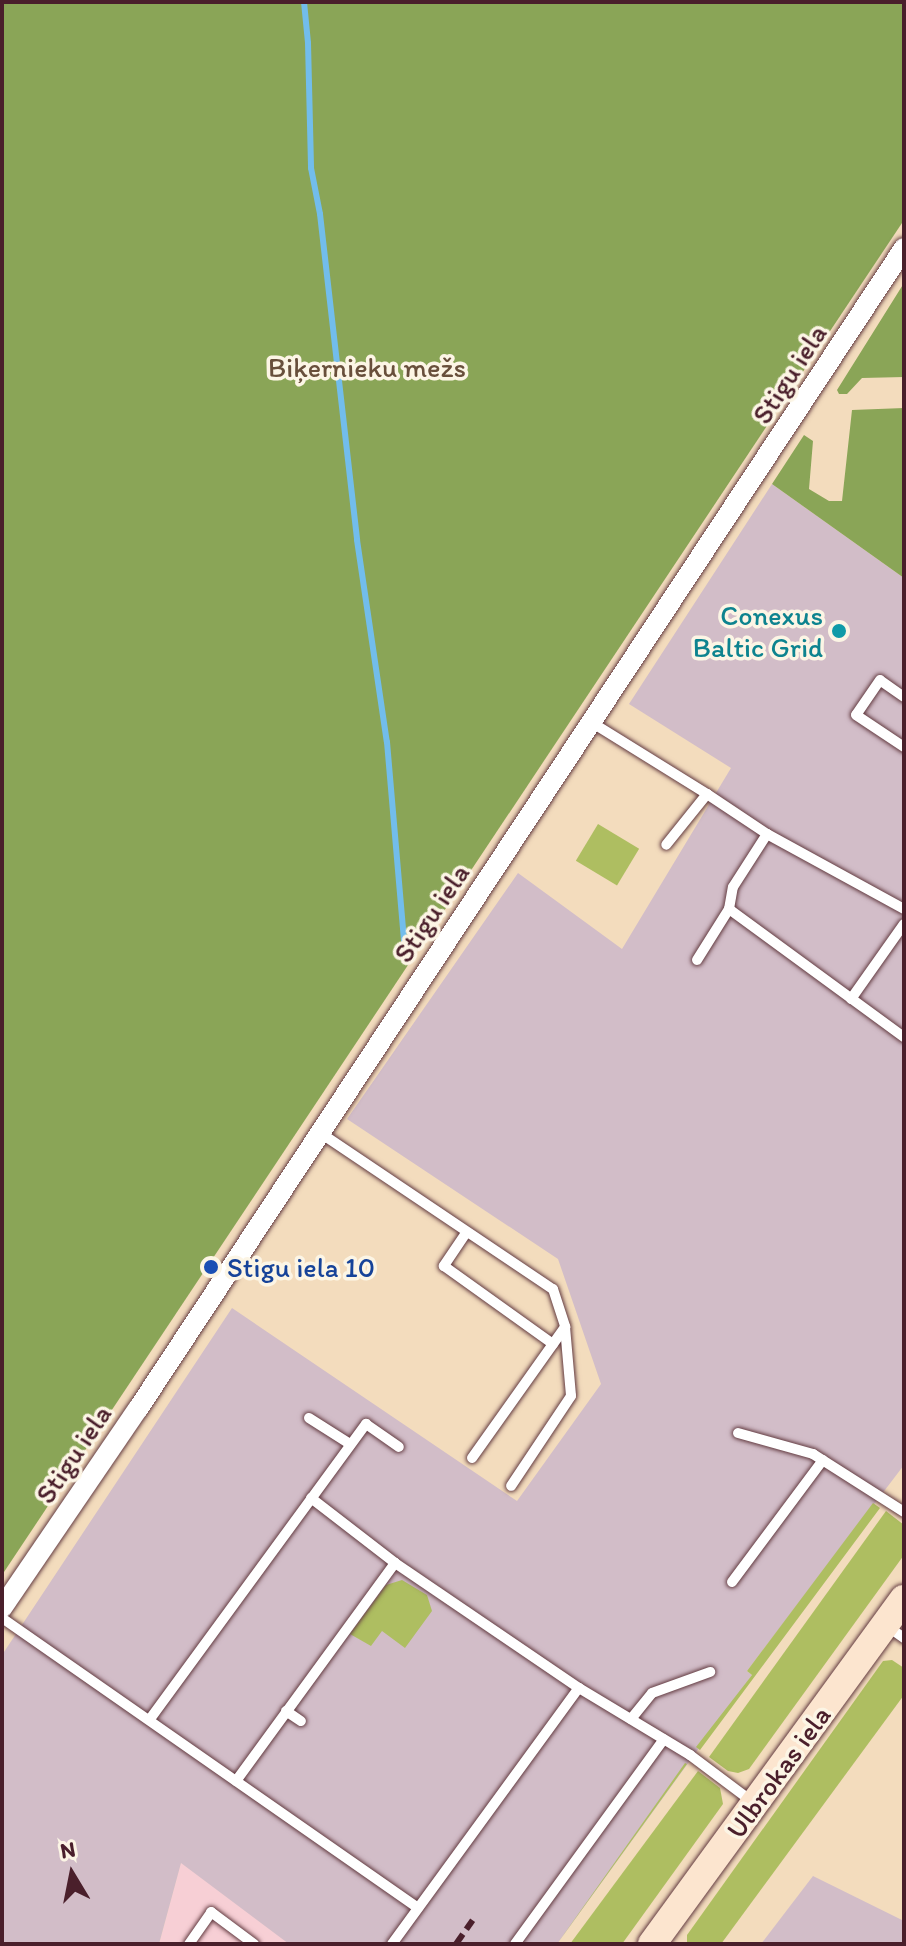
<!DOCTYPE html>
<html>
<head>
<meta charset="utf-8">
<style>
  body { margin:0 }
  #map { position:relative; width:906px; height:1946px; overflow:hidden; background:#f3dcbd; font-family:Itim,sans-serif }
  div>[style] { position:absolute }
  [style*='--x'] { left:calc(var(--x)*1px); top:calc(var(--y)*1px); width:calc(var(--w)*1px); rotate:calc(var(--a)*1deg) }
  .built>* { inset:0; background:#f7cfd5 }
  .industrial>* { inset:0; background:#d2bdc8 }
  .green>* { inset:0; background:#aebe61; transform-origin:0 0 }
  .forest>* { inset:0; background:#8aa557 }
  .stream>* { height:6px; margin:-3px; padding:0 3px; transform-origin:3px; border-radius:3px; background:#72bdeb }
  .roads { filter:drop-shadow(0 0 2px #633b41) drop-shadow(0 0 2px #633b41) }
  .lane>* { height:10px; margin:-5px; padding:0 5px; transform-origin:5px; border-radius:5px; background:#fff }
  .street>* { height:20px; margin:-10px; padding:0 10px; transform-origin:10px; border-radius:10px; background:#fff }
  .secondary>* { height:28px; margin:-14px; padding:0 14px; transform-origin:14px; border-radius:14px; background:#fce5cf }
  .rail>* { height:6px; margin-top:-3px; transform-origin:0; background:repeating-linear-gradient(90deg,#4a1f2b 0 12px,transparent 0 18px) }
  .dots>* { width:22px; height:22px; translate:-50% -50%; box-sizing:border-box; border:4px solid #fcf5e5; border-radius:50% }
  span { translate:-50% -50%; white-space:nowrap; text-align:center; line-height:1.15; -webkit-text-stroke:7px #fcf5e5; paint-order:stroke }
  .park-label { font-size:28px; color:#684f3b }
  .street-label { font-size:28px; color:#4a1f2b }
  .culture-label { font-size:28px; color:#0d838f }
  .right { translate:-100% -50%; text-align:right }
  .transit-label { font-size:28px; color:#164399 }
  .left { translate:0 -50%; text-align:left }
  .frame { position:absolute; inset:0; border:4px solid #4a1f2b; pointer-events:none }
  .north { position:absolute; left:32px; top:1834px; width:80px; height:80px; -webkit-text-stroke:6px #fcf5e5; paint-order:stroke; rotate:350deg; font-size:22px; font-weight:700; line-height:32px; text-align:center; color:#4a1f2b }
  .north::after { content:''; display:block; margin:auto; width:28px; height:36px; background:#4a1f2b; clip-path:polygon(50% 0,100% 100%,50% 72%,0 100%) }
</style>
</head>
<body>
<div id="map">
  <div class="built">
    <i style="clip-path:polygon(181px 1862px,290px 1944px,159px 1944px)"></i>
  </div>
  <div class="industrial">
    <i style="clip-path:polygon(772px 484px,904px 578px,904px 1465px,747px 1671px,752px 1675px,557px 1944px,289px 1944px,181px 1863px,159px 1944px,2px 1944px,2px 1655px,232px 1308px,517px 1501px,601px 1384px,558px 1259px,347px 1119px,518px 873px,622px 949px,731px 768px,629px 704px)"></i>
    <i style="clip-path:polygon(813px 1876px,904px 1921px,904px 1944px,761px 1944px)"></i>
  </div>
  <div class="green">
    <i style="left:598px;top:824px;width:48px;height:43px;rotate:31deg"></i>
    <i style="clip-path:polygon(873px 1503px,880px 1508px,700px 1750px,696px 1747px,752px 1675px,747px 1671px)"></i>
    <i style="clip-path:polygon(886px 1511px,904px 1525px,904px 1555px,749px 1769px,738px 1773px,728px 1771px,709px 1757px)"></i>
    <i style="clip-path:polygon(402px 1580px,427px 1595px,432px 1611px,405px 1648px,382px 1631px,371px 1646px,350px 1634px,386px 1585px)"></i>
    <i style="clip-path:polygon(892px 1660px,904px 1668px,904px 1695px,721px 1944px,687px 1944px,687px 1935px,883px 1661px)"></i>
    <i style="clip-path:polygon(685px 1763px,687px 1764px,557px 1944px)"></i>
    <i style="clip-path:polygon(698px 1771px,720px 1788px,723px 1804px,622px 1944px,570px 1944px)"></i>
  </div>
  <div class="forest">
    <i style="clip-path:polygon(2px 2px,904px 2px,904px 220px,2px 1575px)"></i>
    <i style="clip-path:polygon(904px 283px,904px 377px,862px 378px,847px 394px,839px 394px,837px 390px)"></i>
    <i style="clip-path:polygon(904px 408px,904px 578px,772px 484px,804px 435px,813px 441px,809px 489px,829px 501px,842px 501px,852px 410px)"></i>
  </div>
  <div class="stream">
    <i style="--x:304;--y:2;--w:41;--a:84.4"></i>
    <i style="--x:308;--y:43;--w:125;--a:88.6"></i>
    <i style="--x:311;--y:168;--w:47;--a:78.9"></i>
    <i style="--x:320;--y:214;--w:328;--a:83.5"></i>
    <i style="--x:357;--y:540;--w:204;--a:81.6"></i>
    <i style="--x:387;--y:742;--w:210;--a:85.1"></i>
  </div>
  <div class="roads">
    <div class="lane">
      <i style="--x:904;--y:697;--w:29;--a:-145"></i>
      <i style="--x:880;--y:680;--w:42;--a:124.4"></i>
      <i style="--x:856;--y:715;--w:58;--a:33.7"></i>
      <i style="--x:591;--y:722;--w:137;--a:31.8"></i>
      <i style="--x:707;--y:794;--w:65;--a:128.8"></i>
      <i style="--x:707;--y:794;--w:72;--a:33.7"></i>
      <i style="--x:767;--y:834;--w:156;--a:28.7"></i>
      <i style="--x:729;--y:909;--w:217;--a:36.2"></i>
      <i style="--x:697;--y:960;--w:60;--a:-57.9"></i>
      <i style="--x:729;--y:909;--w:22;--a:-80"></i>
      <i style="--x:733;--y:887;--w:63;--a:-57.3"></i>
      <i style="--x:851;--y:999;--w:92;--a:-54.8"></i>
      <i style="--x:319;--y:1132;--w:282;--a:33.9"></i>
      <i style="--x:553;--y:1289;--w:40;--a:72"></i>
      <i style="--x:565;--y:1327;--w:69;--a:85"></i>
      <i style="--x:571;--y:1396;--w:108;--a:123.7"></i>
      <i style="--x:466;--y:1233;--w:40;--a:124"></i>
      <i style="--x:444;--y:1266;--w:134;--a:35.6"></i>
      <i style="--x:309;--y:1418;--w:49;--a:32.4"></i>
      <i style="--x:738;--y:1433;--w:78;--a:15.6"></i>
      <i style="--x:813;--y:1454;--w:108;--a:32.5"></i>
      <i style="--x:472;--y:1458;--w:161;--a:-54.6"></i>
      <i style="--x:311;--y:1498;--w:106;--a:37.7"></i>
      <i style="--x:395;--y:1563;--w:222;--a:34.2"></i>
      <i style="--x:579;--y:1688;--w:130;--a:31.1"></i>
      <i style="--x:690;--y:1755;--w:80;--a:36.9"></i>
      <i style="--x:732;--y:1582;--w:152;--a:-53.3"></i>
      <i style="--x:2;--y:1618;--w:507;--a:34.88"></i>
      <i style="--x:887;--y:1626;--w:21;--a:35"></i>
      <i style="--x:286;--y:1711;--w:18;--a:34"></i>
      <i style="--x:150;--y:1719;--w:366;--a:-53.8"></i>
      <i style="--x:366;--y:1424;--w:40;--a:34.9"></i>
      <i style="--x:631;--y:1719;--w:33;--a:-51"></i>
      <i style="--x:652;--y:1693;--w:62;--a:-19.9"></i>
      <i style="--x:236;--y:1781;--w:270;--a:-53.9"></i>
      <i style="--x:189;--y:1944;--w:39;--a:-55"></i>
      <i style="--x:211;--y:1912;--w:54;--a:36.7"></i>
      <i style="--x:392;--y:1944;--w:317;--a:-53.9"></i>
      <i style="--x:515;--y:1944;--w:253;--a:-54"></i>
    </div>
    <div class="street">
      <i style="--x:2;--y:1608;--w:241;--a:-55.7"></i>
      <i style="--x:138;--y:1409;--w:1391;--a:-56.58"></i>
    </div>
    <div class="secondary">
      <i style="--x:652;--y:1944;--w:427;--a:-53.9"></i>
    </div>
  </div>
  <div class="rail">
    <i style="--x:456;--y:1944;--w:29;--a:-55"></i>
  </div>
  <div class="dots">
    <i style="left:839px;top:631px;background:#0f9aa8"></i>
    <i style="left:211px;top:1267px;background:#1a4fb4"></i>
  </div>
  <div class="park-label">
    <span style="left:367px;top:367px">Biķernieku mežs</span>
  </div>
  <div class="street-label">
    <span style="left:789px;top:374px;rotate:-57deg">Stigu iela</span>
    <span style="left:431px;top:913px;rotate:-56deg">Stigu iela</span>
    <span style="left:73px;top:1454px;rotate:-56deg">Stigu iela</span>
    <span style="left:778px;top:1772px;rotate:-54deg">Ulbrokas iela</span>
  </div>
  <div class="culture-label">
    <span class="right" style="left:823px;top:631px">Conexus<br>Baltic Grid</span>
  </div>
  <div class="transit-label">
    <span class="left" style="left:227px;top:1267px">Stigu iela 10</span>
  </div>
  <div class="frame"></div>
  <div class="north">N</div>
</div>
</body>
</html>
